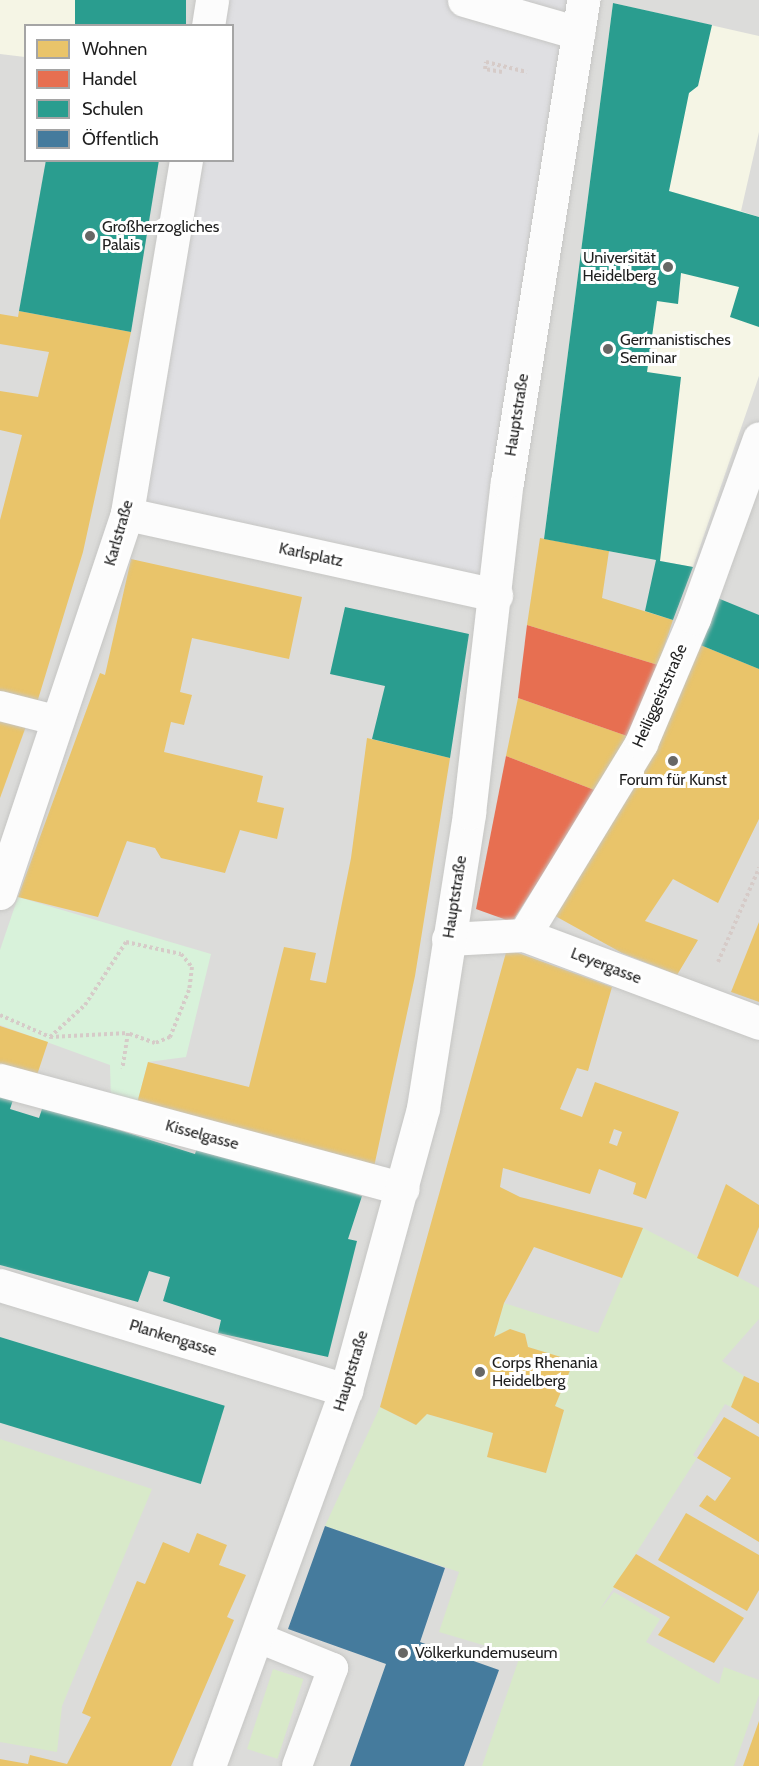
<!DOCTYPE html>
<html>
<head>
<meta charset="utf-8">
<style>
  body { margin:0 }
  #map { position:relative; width:759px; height:1766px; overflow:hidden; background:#edece8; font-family:Cabin,sans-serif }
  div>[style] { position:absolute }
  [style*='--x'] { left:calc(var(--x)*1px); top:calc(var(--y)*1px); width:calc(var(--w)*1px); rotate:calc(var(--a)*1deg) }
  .residential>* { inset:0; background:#dcdcda }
  .education>* { inset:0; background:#f5f5e5 }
  .grass>* { inset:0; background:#d8e9c9; transform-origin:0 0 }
  .park>* { inset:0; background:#d8f2da }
  .plaza>* { inset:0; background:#dfdfe2 }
  .homes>* { inset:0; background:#e9c46a }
  .shops>* { inset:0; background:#e76f51 }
  .schools>* { inset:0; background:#2a9d8f; transform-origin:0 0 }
  .public>* { inset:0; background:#457b9d }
  .path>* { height:4px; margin-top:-2px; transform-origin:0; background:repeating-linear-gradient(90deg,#d6cbc8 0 3px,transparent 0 6px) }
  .roads { filter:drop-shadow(0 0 2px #c6c6c4) drop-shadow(0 0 2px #c6c6c4) }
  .service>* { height:30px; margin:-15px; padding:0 15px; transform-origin:15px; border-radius:15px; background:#fcfcfc }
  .pedestrian>* { height:33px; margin:-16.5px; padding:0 16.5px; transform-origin:16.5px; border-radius:16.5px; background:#fcfcfc }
  .minor>* { height:33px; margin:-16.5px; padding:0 16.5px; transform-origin:16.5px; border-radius:16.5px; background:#fcfcfc }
  .dots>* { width:16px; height:16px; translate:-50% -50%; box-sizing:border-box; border:3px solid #fff; border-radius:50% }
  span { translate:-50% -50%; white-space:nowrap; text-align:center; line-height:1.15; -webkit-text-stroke:6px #fff; paint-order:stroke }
  .poi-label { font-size:16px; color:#1f1f1f }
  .left { translate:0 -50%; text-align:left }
  .right { translate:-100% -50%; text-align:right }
  .street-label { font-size:16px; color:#1f1f1f }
  .legend { position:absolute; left:24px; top:24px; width:210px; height:138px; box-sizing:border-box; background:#fff; border:2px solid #a5a5a5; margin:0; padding:8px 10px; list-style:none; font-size:18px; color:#1f1f1f }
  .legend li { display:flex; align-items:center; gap:12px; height:30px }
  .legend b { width:30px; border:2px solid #a5a5a5 }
</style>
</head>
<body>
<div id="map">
  <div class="residential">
    <i style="clip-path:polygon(evenodd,0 0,759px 0,759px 1766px,0 1766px,0 0,26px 26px,232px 26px,232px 160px,26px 160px,26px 26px)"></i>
  </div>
  <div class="education">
    <i style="clip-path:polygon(0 0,186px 0,181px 25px,26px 26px,25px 57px,0 54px)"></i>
    <i style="clip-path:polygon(613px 3px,759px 36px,759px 132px,741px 211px,759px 217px,759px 376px,693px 567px,544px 539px)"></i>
  </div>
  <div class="grass">
    <i style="clip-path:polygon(643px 1228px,759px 1288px,759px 1319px,722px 1361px,744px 1376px,731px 1407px,725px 1404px,693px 1455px,697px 1458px,599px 1611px,614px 1592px,660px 1619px,646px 1642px,719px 1684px,724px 1667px,759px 1680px,759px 1695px,734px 1766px,482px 1766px,520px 1656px,439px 1632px,459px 1572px,325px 1526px,380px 1407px,415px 1425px,427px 1414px,493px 1433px,487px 1457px,546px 1473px,564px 1410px,555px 1406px,573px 1362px,528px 1347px,525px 1334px,510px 1329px,494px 1337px,504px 1303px,598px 1333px)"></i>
    <i style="clip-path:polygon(0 1439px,152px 1489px,62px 1706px,57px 1752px,0 1742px)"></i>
    <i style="left:273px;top:1669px;width:32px;height:84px;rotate:18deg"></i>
  </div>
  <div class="park">
    <i style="clip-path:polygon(18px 897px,211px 954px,186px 1057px,148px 1062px,136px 1107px,111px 1100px,110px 1065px,0 1025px,0 950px)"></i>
  </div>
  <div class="plaza">
    <i style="clip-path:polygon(212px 0,583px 0,496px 595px,127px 514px,186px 161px,232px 160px,232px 26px,208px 25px)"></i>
  </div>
  <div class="homes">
    <i style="clip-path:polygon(19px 311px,131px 332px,83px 552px,36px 706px,0 700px,0 520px,22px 435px,0 430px,0 391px,38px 397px,49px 352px,0 344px,0 314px,18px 317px)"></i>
    <i style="clip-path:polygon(540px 538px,609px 551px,602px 598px,673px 620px,658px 665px,527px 625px)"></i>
    <i style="clip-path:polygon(131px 559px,302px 597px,289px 659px,192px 638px,180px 692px,192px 695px,184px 725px,171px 722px,164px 752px,263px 776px,257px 802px,284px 808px,277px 839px,240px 830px,225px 873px,161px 858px,155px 848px,127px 841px,98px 917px,18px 897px,100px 673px,105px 675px)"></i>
    <i style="clip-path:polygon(698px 644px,759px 669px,759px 819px,718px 903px,673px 879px,645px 921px,698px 940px,677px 975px,622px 953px,548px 912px)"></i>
    <i style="clip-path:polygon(518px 698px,627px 736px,597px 791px,506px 756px)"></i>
    <i style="clip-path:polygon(0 713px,29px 718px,0 798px)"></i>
    <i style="clip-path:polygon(367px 738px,450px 758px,415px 976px,374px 1167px,136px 1107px,148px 1062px,249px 1087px,284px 947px,316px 953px,310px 980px,326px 983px,351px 858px)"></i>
    <i style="clip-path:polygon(759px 922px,759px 1002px,731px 992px)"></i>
    <i style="clip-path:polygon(evenodd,507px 949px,612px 987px,588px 1071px,577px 1068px,560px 1109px,582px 1117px,595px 1082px,679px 1112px,646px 1199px,633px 1194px,636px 1183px,599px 1169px,590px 1194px,503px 1168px,500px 1187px,520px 1197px,643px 1228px,622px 1278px,534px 1247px,504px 1303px,494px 1337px,510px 1329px,525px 1334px,528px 1347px,574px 1361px,555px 1406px,564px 1410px,546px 1473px,487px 1457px,493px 1433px,427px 1414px,416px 1425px,380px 1407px,507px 949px,614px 1129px,622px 1132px,617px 1146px,609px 1143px,614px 1129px)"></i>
    <i style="clip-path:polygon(0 1026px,48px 1042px,35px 1081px,0 1069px)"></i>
    <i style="clip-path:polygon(726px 1184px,759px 1205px,759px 1227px,738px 1277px,697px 1258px)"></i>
    <i style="clip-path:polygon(744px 1376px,759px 1383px,759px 1424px,731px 1407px)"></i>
    <i style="clip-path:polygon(724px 1417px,759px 1437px,759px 1542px,699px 1506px,707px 1495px,715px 1501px,731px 1478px,697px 1458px)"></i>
    <i style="clip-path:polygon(686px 1513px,759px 1555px,759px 1590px,747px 1611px,658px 1560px)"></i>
    <i style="clip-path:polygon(197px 1533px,227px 1545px,219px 1565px,246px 1575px,227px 1617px,234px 1620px,171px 1766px,0 1766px,0 1759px,28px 1764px,30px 1755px,67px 1764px,91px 1717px,82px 1713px,137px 1581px,145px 1584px,163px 1542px,189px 1553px)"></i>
    <i style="clip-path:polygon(636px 1554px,744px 1618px,714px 1663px,658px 1635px,670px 1617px,613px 1587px)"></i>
    <i style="clip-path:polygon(759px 1721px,759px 1766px,743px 1766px)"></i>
  </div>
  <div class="shops">
    <i style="clip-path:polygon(527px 625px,658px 665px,627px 736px,518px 698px)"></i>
    <i style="clip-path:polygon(506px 756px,597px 791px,512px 922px,476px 909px)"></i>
  </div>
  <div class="schools">
    <i style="left:75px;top:0;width:111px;height:26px"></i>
    <i style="clip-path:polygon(613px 3px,712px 25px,698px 86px,689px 93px,669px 191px,759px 217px,759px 327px,730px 317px,739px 287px,681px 273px,678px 304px,657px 301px,647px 372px,681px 377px,660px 561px,693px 567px,673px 620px,645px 611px,656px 560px,544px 539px)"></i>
    <i style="clip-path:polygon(46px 160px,159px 160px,131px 332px,19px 311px)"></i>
    <i style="clip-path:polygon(715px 597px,759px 615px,759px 669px,698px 644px)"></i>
    <i style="clip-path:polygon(345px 607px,469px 634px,450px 758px,372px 739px,385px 686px,330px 674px)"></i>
    <i style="clip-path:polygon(0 1093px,14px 1097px,10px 1109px,39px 1118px,43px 1106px,195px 1154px,198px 1145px,362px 1196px,348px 1239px,357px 1241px,328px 1357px,218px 1333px,221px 1320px,163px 1301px,170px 1277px,149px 1271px,138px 1302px,0 1265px)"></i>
    <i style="left:0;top:1337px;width:235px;height:82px;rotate:17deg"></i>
  </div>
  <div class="public">
    <i style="clip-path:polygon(325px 1526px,445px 1568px,420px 1642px,499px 1670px,464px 1766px,350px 1766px,386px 1664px,288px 1629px)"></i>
  </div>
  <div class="path">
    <i style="--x:502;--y:72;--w:17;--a:-170"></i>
    <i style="--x:485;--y:69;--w:7;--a:-82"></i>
    <i style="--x:486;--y:62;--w:42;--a:13.7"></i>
    <i style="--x:718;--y:962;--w:103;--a:-66.4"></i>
    <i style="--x:0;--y:1015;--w:55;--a:23.7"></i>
    <i style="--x:50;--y:1037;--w:78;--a:-2.9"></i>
    <i style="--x:128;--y:1033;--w:36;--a:99"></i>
    <i style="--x:50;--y:1037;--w:47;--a:-42.4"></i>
    <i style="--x:85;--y:1005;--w:75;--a:-56.9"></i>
    <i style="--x:126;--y:942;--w:56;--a:12.3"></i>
    <i style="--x:181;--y:954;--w:17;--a:50"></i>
    <i style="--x:192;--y:967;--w:23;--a:97"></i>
    <i style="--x:189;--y:990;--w:51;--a:112"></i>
    <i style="--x:170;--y:1037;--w:16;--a:158"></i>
    <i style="--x:155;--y:1043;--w:29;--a:-160"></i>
  </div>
  <div class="roads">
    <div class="service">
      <i style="--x:0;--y:706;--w:61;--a:14.3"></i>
      <i style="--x:259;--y:1638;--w:80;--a:22.1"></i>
      <i style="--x:333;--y:1668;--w:104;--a:110.2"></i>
    </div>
    <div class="pedestrian">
      <i style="--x:464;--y:0;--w:119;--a:16.1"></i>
      <i style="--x:0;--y:893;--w:400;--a:-71.5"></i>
      <i style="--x:524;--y:935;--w:225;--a:-58.6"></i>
      <i style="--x:641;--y:743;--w:136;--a:-67"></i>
      <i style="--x:694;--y:618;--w:191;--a:-70.1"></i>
      <i style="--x:448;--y:939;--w:76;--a:-3"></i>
      <i style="--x:524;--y:935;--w:251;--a:20.5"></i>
      <i style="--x:0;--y:1080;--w:417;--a:15.1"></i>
      <i style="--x:0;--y:1285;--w:362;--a:16.9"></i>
    </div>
    <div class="minor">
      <i style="--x:208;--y:26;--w:26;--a:-81"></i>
      <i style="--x:186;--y:160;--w:359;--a:99.5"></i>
      <i style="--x:127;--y:514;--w:378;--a:12.4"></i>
      <i style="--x:209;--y:1766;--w:400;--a:-70"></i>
      <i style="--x:346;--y:1390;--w:292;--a:-74.7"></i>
      <i style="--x:423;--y:1108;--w:299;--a:-81.1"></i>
      <i style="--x:469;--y:813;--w:333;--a:-83.5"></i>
      <i style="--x:507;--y:482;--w:488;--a:-81"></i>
    </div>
  </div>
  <div class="dots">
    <i style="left:90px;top:236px;background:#676765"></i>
    <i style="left:668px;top:267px;background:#676765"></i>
    <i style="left:608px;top:349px;background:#676765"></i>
    <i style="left:673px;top:761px;background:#676765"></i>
    <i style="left:480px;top:1372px;background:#676765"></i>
    <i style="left:403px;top:1653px;background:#676765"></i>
  </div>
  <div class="poi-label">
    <span class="left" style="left:102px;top:236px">Großherzogliches<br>Palais</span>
    <span class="right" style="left:656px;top:267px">Universität<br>Heidelberg</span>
    <span class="left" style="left:620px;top:349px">Germanistisches<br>Seminar</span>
    <span style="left:673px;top:780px">Forum für Kunst</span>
    <span class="left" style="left:492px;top:1372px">Corps Rhenania<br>Heidelberg</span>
    <span class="left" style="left:415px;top:1653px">Völkerkundemuseum</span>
  </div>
  <div class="street-label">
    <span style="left:517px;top:415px;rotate:-81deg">Hauptstraße</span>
    <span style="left:119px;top:533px;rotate:-74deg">Karlstraße</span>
    <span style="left:311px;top:555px;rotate:12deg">Karlsplatz</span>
    <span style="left:660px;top:696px;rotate:-66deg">Heiliggeiststraße</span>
    <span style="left:455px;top:897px;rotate:-81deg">Hauptstraße</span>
    <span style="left:606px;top:966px;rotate:21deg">Leyergasse</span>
    <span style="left:202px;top:1135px;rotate:15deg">Kisselgasse</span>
    <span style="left:173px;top:1338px;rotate:17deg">Plankengasse</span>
    <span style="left:351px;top:1371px;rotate:-73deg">Hauptstraße</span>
  </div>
  <ul class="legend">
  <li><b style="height:16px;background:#e9c46a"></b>Wohnen</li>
  <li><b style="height:16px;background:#e76f51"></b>Handel</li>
  <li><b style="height:16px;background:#2a9d8f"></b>Schulen</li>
  <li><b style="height:16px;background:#457b9d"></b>Öffentlich</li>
  </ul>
</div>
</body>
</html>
